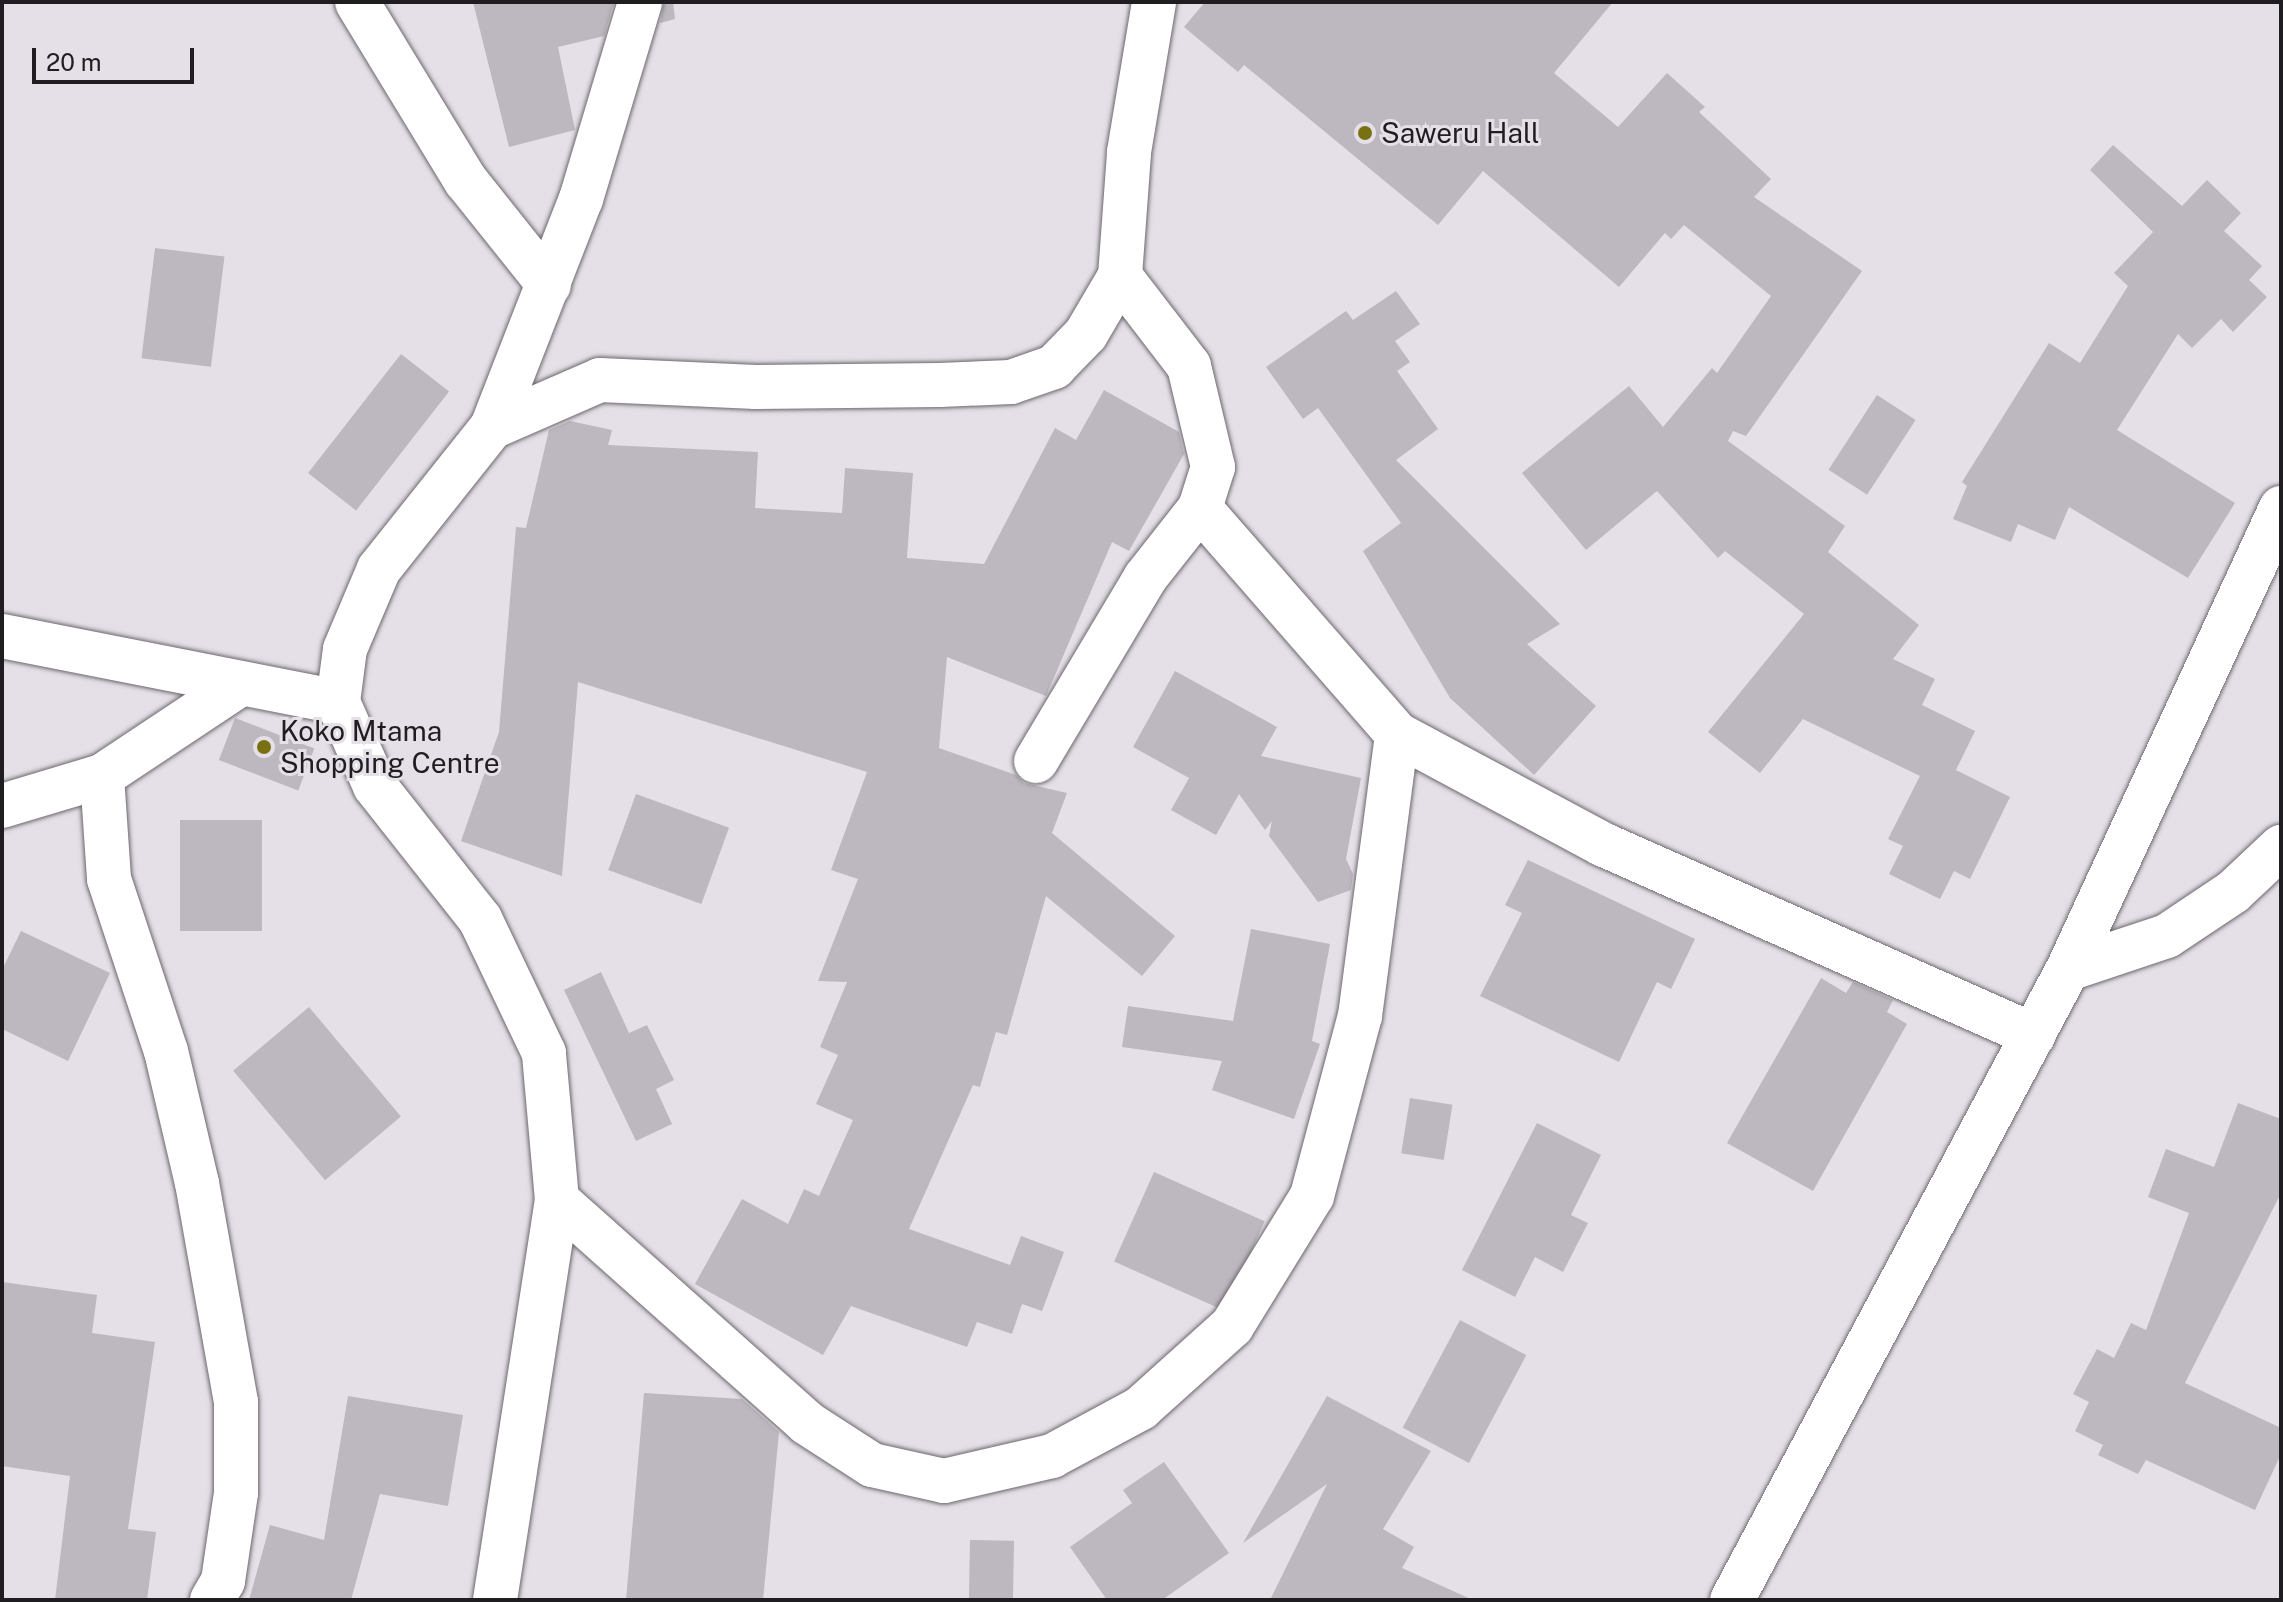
<!DOCTYPE html>
<html>
<head>
<meta charset="utf-8">
<style>
  body { margin:0 }
  #map { position:relative; width:2283px; height:1602px; overflow:hidden; background:#e5dfe7; font-family:"Public Sans",sans-serif }
  div>[style] { position:absolute }
  [style*='--x'] { left:calc(var(--x)*1px); top:calc(var(--y)*1px); width:calc(var(--w)*1px); rotate:calc(var(--a)*1deg) }
  .building>* { inset:0; background:#bdb7bf; transform-origin:0 0 }
  .roads { filter:drop-shadow(0 0 2px #6d676e) drop-shadow(0 0 2px #6d676e) }
  .street>* { height:44px; margin:-22px; padding:0 22px; transform-origin:22px; border-radius:22px; background:#fff }
  .dots>* { width:22px; height:22px; translate:-50% -50%; box-sizing:border-box; border:4px solid #e5dfe7; border-radius:50% }
  span { translate:-50% -50%; white-space:nowrap; text-align:center; line-height:1.15; -webkit-text-stroke:6px #e5dfe7; paint-order:stroke }
  .poi-label { font-size:28px; color:#1f1d20 }
  .left { translate:0 -50%; text-align:left }
  .frame { position:absolute; inset:0; border:4px solid #1f1d20; pointer-events:none }
  .scale { position:absolute; left:32px; top:48px; width:162px; height:36px; box-sizing:border-box; border:4px solid #1f1d20; border-top:0; padding-left:10px; font-size:24px; line-height:28px; white-space:nowrap; color:#1f1d20; -webkit-text-stroke:6px #e5dfe7; paint-order:stroke }
</style>
</head>
<body>
<div id="map">
  <div class="building">
    <i style="clip-path:polygon(473px 2px,614px 2px,604px 36px,558px 47px,575px 130px,509px 147px)"></i>
    <i style="clip-path:polygon(664px 2px,673px 2px,675px 19px,660px 23px)"></i>
    <i style="clip-path:polygon(1205px 2px,1613px 2px,1554px 73px,1618px 127px,1667px 73px,1705px 107px,1699px 112px,1771px 179px,1754px 197px,1862px 271px,1746px 436px,1733px 431px,1728px 441px,1845px 526px,1828px 552px,1919px 625px,1893px 659px,1935px 679px,1922px 705px,1975px 731px,1956px 770px,2010px 797px,1970px 879px,1954px 871px,1940px 899px,1889px 874px,1903px 846px,1888px 839px,1920px 776px,1803px 719px,1760px 773px,1708px 732px,1804px 614px,1725px 551px,1718px 558px,1657px 491px,1586px 550px,1522px 473px,1629px 386px,1663px 427px,1712px 368px,1717px 373px,1771px 296px,1684px 225px,1671px 239px,1665px 233px,1619px 287px,1483px 171px,1438px 225px,1244px 65px,1238px 72px,1184px 27px)"></i>
    <i style="clip-path:polygon(2113px 145px,2182px 206px,2207px 180px,2241px 213px,2224px 231px,2262px 266px,2249px 280px,2267px 297px,2233px 332px,2221px 319px,2192px 348px,2178px 334px,2117px 430px,2235px 503px,2188px 578px,2069px 507px,2055px 540px,2018px 524px,2011px 542px,1953px 519px,1967px 486px,1962px 482px,2049px 343px,2080px 363px,2128px 286px,2114px 273px,2153px 232px,2090px 170px)"></i>
    <i style="left:155px;top:248px;width:70px;height:111px;rotate:7deg"></i>
    <i style="clip-path:polygon(1396px 291px,1420px 324px,1395px 341px,1410px 362px,1397px 371px,1438px 429px,1396px 460px,1560px 624px,1527px 644px,1596px 706px,1534px 775px,1450px 698px,1363px 551px,1401px 523px,1318px 408px,1303px 419px,1266px 367px,1346px 311px,1353px 320px)"></i>
    <i style="left:401px;top:354px;width:61px;height:151px;rotate:38deg"></i>
    <i style="clip-path:polygon(1104px 390px,1179px 432px,1184px 454px,1129px 551px,1112px 542px,1046px 696px,947px 657px,939px 748px,1016px 775px,1024px 783px,1067px 793px,1052px 833px,1175px 936px,1142px 976px,1046px 896px,1007px 1035px,996px 1032px,980px 1087px,973px 1085px,909px 1229px,1010px 1265px,1021px 1236px,1064px 1252px,1042px 1311px,1022px 1304px,1012px 1334px,977px 1322px,967px 1347px,851px 1306px,823px 1355px,695px 1284px,742px 1199px,788px 1224px,804px 1189px,819px 1196px,853px 1120px,816px 1104px,838px 1055px,820px 1047px,847px 982px,818px 981px,858px 879px,831px 870px,867px 772px,578px 682px,562px 876px,461px 841px,499px 732px,516px 527px,526px 528px,549px 430px,570px 421px,612px 430px,608px 445px,758px 452px,755px 508px,842px 513px,845px 468px,913px 473px,907px 558px,984px 564px,1055px 428px,1076px 440px)"></i>
    <i style="left:1877px;top:395px;width:46px;height:89px;rotate:33deg"></i>
    <i style="clip-path:polygon(1175px 671px,1277px 727px,1261px 756px,1361px 778px,1346px 859px,1353px 874px,1351px 890px,1318px 902px,1269px 836px,1272px 821px,1265px 830px,1239px 794px,1216px 835px,1171px 810px,1189px 778px,1133px 747px)"></i>
    <i style="left:235px;top:718px;width:85px;height:45px;rotate:21deg"></i>
    <i style="left:636px;top:794px;width:99px;height:81px;rotate:20deg"></i>
    <i style="left:180px;top:820px;width:82px;height:111px"></i>
    <i style="clip-path:polygon(1528px 860px,1695px 939px,1671px 989px,1657px 982px,1619px 1062px,1480px 996px,1522px 913px,1505px 905px)"></i>
    <i style="clip-path:polygon(1251px 929px,1330px 944px,1312px 1041px,1320px 1044px,1294px 1119px,1212px 1090px,1222px 1061px,1122px 1047px,1128px 1006px,1233px 1021px)"></i>
    <i style="clip-path:polygon(21px 931px,110px 973px,68px 1061px,2px 1029px,2px 970px)"></i>
    <i style="clip-path:polygon(601px 972px,629px 1033px,647px 1025px,674px 1080px,656px 1089px,672px 1124px,636px 1141px,564px 990px)"></i>
    <i style="clip-path:polygon(1821px 978px,1846px 993px,1853px 982px,1893px 1000px,1887px 1012px,1907px 1024px,1813px 1191px,1727px 1143px)"></i>
    <i style="left:309px;top:1007px;width:143px;height:99px;rotate:50deg"></i>
    <i style="left:1410px;top:1098px;width:43px;height:56px;rotate:9deg"></i>
    <i style="clip-path:polygon(2238px 1103px,2281px 1119px,2281px 1193px,2185px 1383px,2281px 1428px,2281px 1454px,2255px 1510px,2146px 1460px,2138px 1474px,2098px 1455px,2103px 1445px,2075px 1431px,2089px 1402px,2073px 1394px,2097px 1349px,2114px 1358px,2131px 1323px,2146px 1330px,2189px 1213px,2148px 1197px,2166px 1149px,2214px 1167px)"></i>
    <i style="clip-path:polygon(1537px 1123px,1601px 1155px,1571px 1215px,1588px 1223px,1563px 1272px,1535px 1257px,1515px 1297px,1462px 1270px)"></i>
    <i style="left:1154px;top:1172px;width:121px;height:98px;rotate:24deg"></i>
    <i style="clip-path:polygon(2px 1282px,97px 1295px,92px 1333px,155px 1342px,128px 1529px,156px 1532px,147px 1600px,55px 1600px,70px 1476px,2px 1466px)"></i>
    <i style="left:1460px;top:1320px;width:75px;height:122px;rotate:28deg"></i>
    <i style="clip-path:polygon(644px 1393px,742px 1399px,779px 1432px,763px 1600px,626px 1600px)"></i>
    <i style="clip-path:polygon(348px 1396px,463px 1415px,448px 1506px,380px 1494px,351px 1600px,249px 1600px,270px 1525px,324px 1540px)"></i>
    <i style="clip-path:polygon(1327px 1396px,1431px 1451px,1383px 1529px,1414px 1547px,1402px 1568px,1473px 1600px,1270px 1600px,1327px 1484px,1243px 1543px)"></i>
    <i style="clip-path:polygon(1164px 1462px,1229px 1553px,1162px 1600px,1107px 1600px,1070px 1547px,1132px 1503px,1123px 1490px)"></i>
    <i style="left:970px;top:1540px;width:44px;height:60px;rotate:1deg"></i>
  </div>
  <div class="roads">
    <div class="street">
      <i style="--x:357;--y:2;--w:210;--a:58.7"></i>
      <i style="--x:466;--y:181;--w:133;--a:51.4"></i>
      <i style="--x:492;--y:427;--w:118;--a:-23.5"></i>
      <i style="--x:600;--y:380;--w:156;--a:2.6"></i>
      <i style="--x:756;--y:387;--w:184;--a:-0.6"></i>
      <i style="--x:940;--y:385;--w:71;--a:-2.4"></i>
      <i style="--x:1011;--y:382;--w:46;--a:-19.2"></i>
      <i style="--x:1054;--y:367;--w:46;--a:-45.9"></i>
      <i style="--x:1086;--y:334;--w:67;--a:-59.6"></i>
      <i style="--x:1120;--y:276;--w:124;--a:-85.8"></i>
      <i style="--x:1129;--y:152;--w:152;--a:-80.5"></i>
      <i style="--x:2;--y:636;--w:342;--a:11.1"></i>
      <i style="--x:1397;--y:734;--w:233;--a:28.2"></i>
      <i style="--x:1602;--y:844;--w:472;--a:23.9"></i>
      <i style="--x:1036;--y:761;--w:213;--a:-59.2"></i>
      <i style="--x:1145;--y:578;--w:89;--a:-51.8"></i>
      <i style="--x:1200;--y:508;--w:43;--a:-72.4"></i>
      <i style="--x:1213;--y:467;--w:104;--a:-103.4"></i>
      <i style="--x:1189;--y:366;--w:113;--a:-127.5"></i>
      <i style="--x:102;--y:776;--w:103;--a:86.1"></i>
      <i style="--x:109;--y:879;--w:181;--a:71.7"></i>
      <i style="--x:166;--y:1051;--w:136;--a:76.8"></i>
      <i style="--x:197;--y:1183;--w:222;--a:79.9"></i>
      <i style="--x:236;--y:1402;--w:91;--a:90"></i>
      <i style="--x:236;--y:1493;--w:89;--a:98.4"></i>
      <i style="--x:223;--y:1581;--w:22;--a:120"></i>
      <i style="--x:2;--y:806;--w:104;--a:-16.7"></i>
      <i style="--x:102;--y:776;--w:164;--a:-33.6"></i>
      <i style="--x:2068;--y:969;--w:104;--a:-18.4"></i>
      <i style="--x:2167;--y:936;--w:79;--a:-33.7"></i>
      <i style="--x:2233;--y:892;--w:66;--a:-43.2"></i>
      <i style="--x:557;--y:1200;--w:335;--a:41.7"></i>
      <i style="--x:807;--y:1423;--w:77;--a:32.9"></i>
      <i style="--x:872;--y:1465;--w:74;--a:12.5"></i>
      <i style="--x:944;--y:1481;--w:111;--a:-13"></i>
      <i style="--x:1052;--y:1456;--w:101;--a:-28.3"></i>
      <i style="--x:1141;--y:1408;--w:122;--a:-42"></i>
      <i style="--x:1232;--y:1326;--w:153;--a:-58.4"></i>
      <i style="--x:1312;--y:1196;--w:186;--a:-75.1"></i>
      <i style="--x:1360;--y:1016;--w:284;--a:-82.5"></i>
      <i style="--x:1397;--y:734;--w:300;--a:-131.1"></i>
      <i style="--x:495;--y:1600;--w:405;--a:-81.2"></i>
      <i style="--x:557;--y:1200;--w:148;--a:-95.1"></i>
      <i style="--x:544;--y:1053;--w:148;--a:-115.5"></i>
      <i style="--x:480;--y:919;--w:169;--a:-128.3"></i>
      <i style="--x:375;--y:786;--w:92;--a:-113.8"></i>
      <i style="--x:338;--y:702;--w:53;--a:-82.5"></i>
      <i style="--x:345;--y:649;--w:87;--a:-67"></i>
      <i style="--x:379;--y:569;--w:181;--a:-51.5"></i>
      <i style="--x:492;--y:427;--w:245;--a:-68.7"></i>
      <i style="--x:581;--y:199;--w:206;--a:-73.3"></i>
      <i style="--x:1732;--y:1600;--w:715;--a:-61.97"></i>
      <i style="--x:2068;--y:969;--w:508;--a:-65.2"></i>
    </div>
  </div>
  <div class="dots">
    <i style="left:1365px;top:133px;background:#797111"></i>
    <i style="left:264px;top:747px;background:#797111"></i>
  </div>
  <div class="poi-label">
    <span class="left" style="left:1381px;top:133px">Saweru Hall</span>
    <span class="left" style="left:280px;top:747px">Koko Mtama<br>Shopping Centre</span>
  </div>
  <div class="frame"></div>
  <div class="scale">20 m</div>
</div>
</body>
</html>
